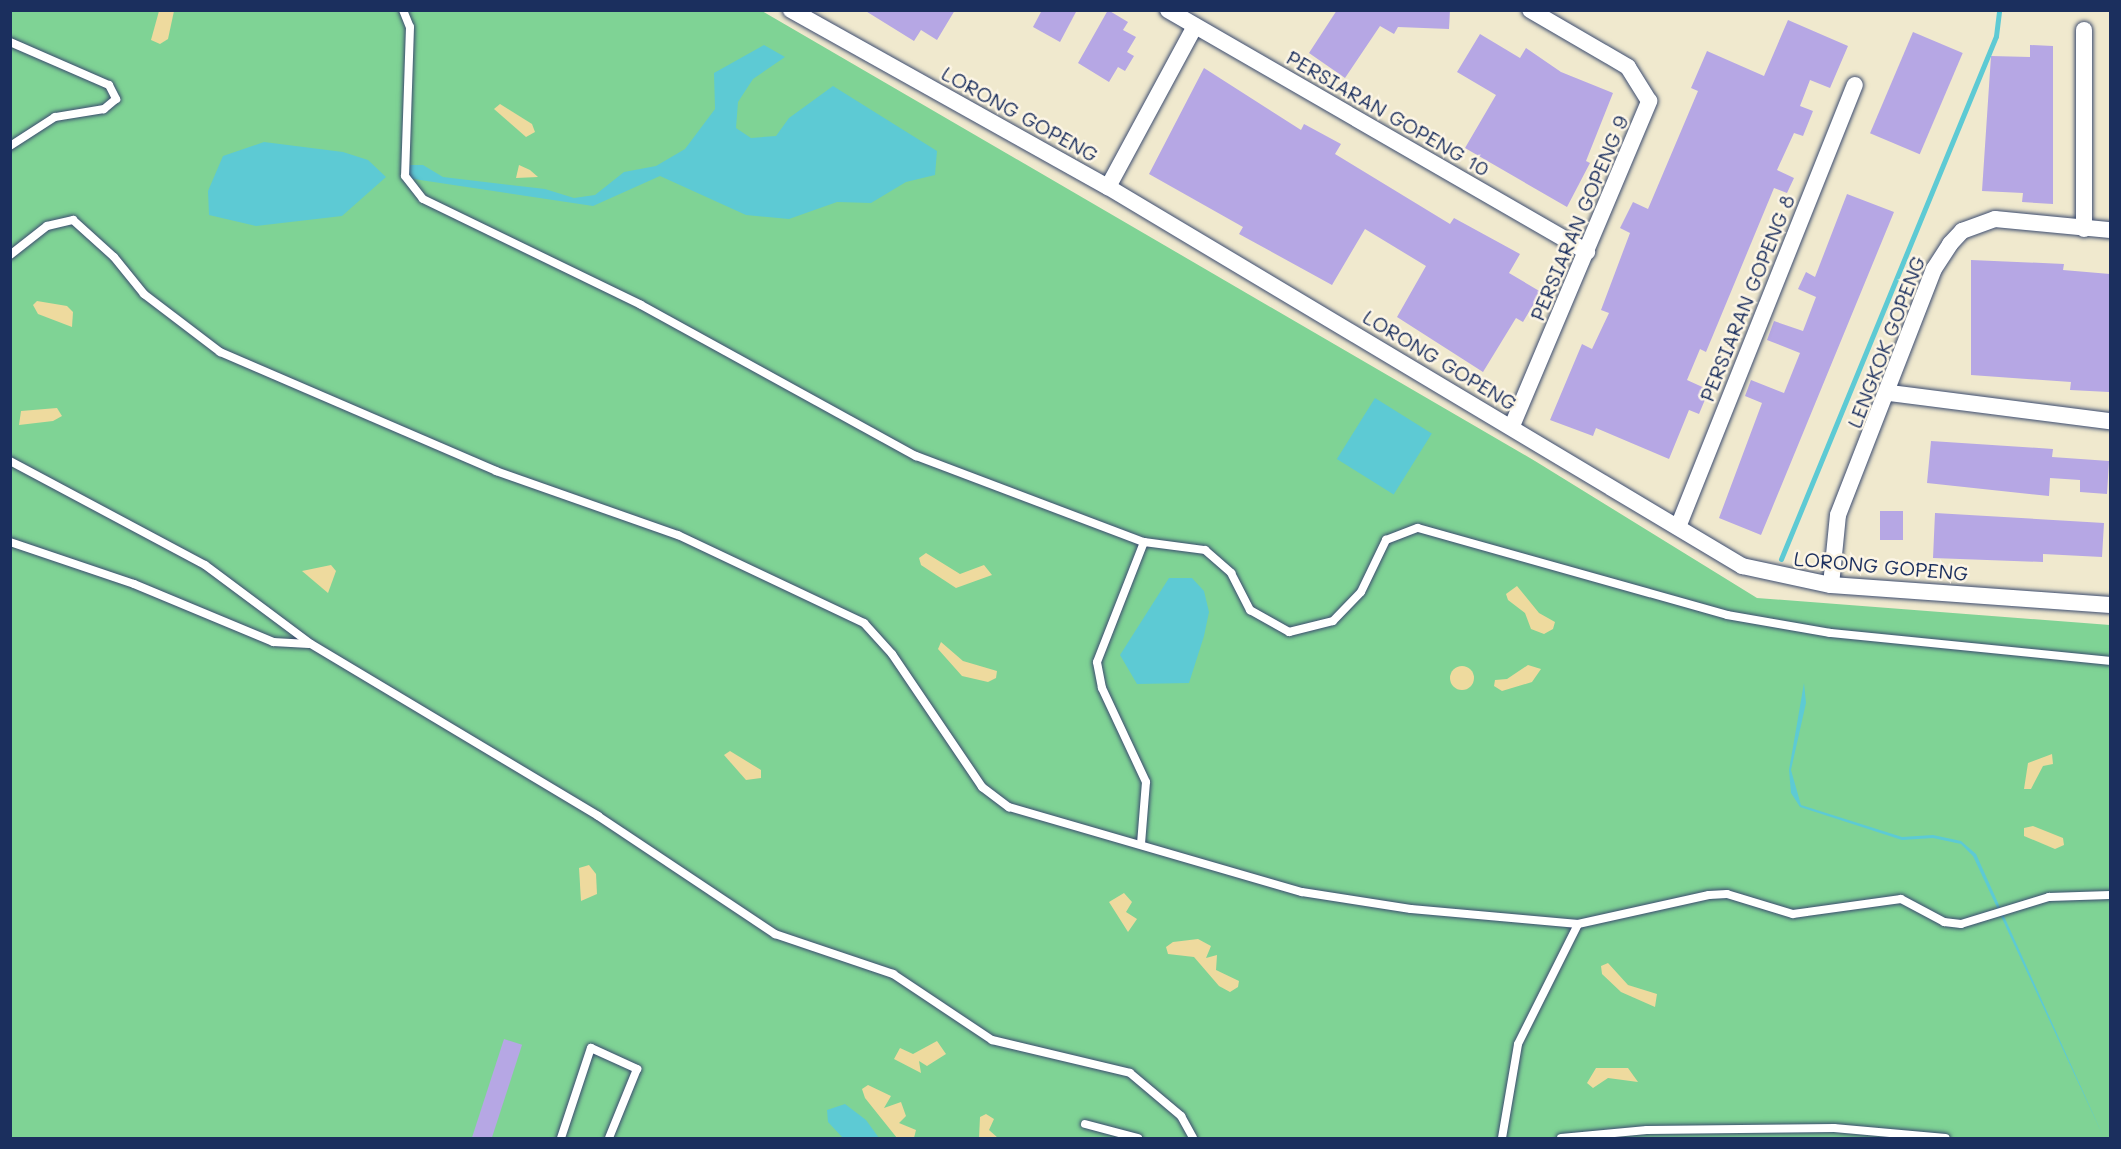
<!DOCTYPE html>
<html>
<head>
<meta charset="utf-8">
<style>
  body { margin:0 }
  #map { position:relative; width:2121px; height:1149px; overflow:hidden; background:#f0e9ce; font-family:Mali,sans-serif }
  div>[style] { position:absolute }
  [style*='--x'] { left:calc(var(--x)*1px); top:calc(var(--y)*1px); width:calc(var(--w)*1px); rotate:calc(var(--a)*1deg) }
  .green>* { inset:0; background:#7fd395 }
  .sand>* { inset:0; background:#eeda9e }
  .round { border-radius:50% }
  .water>* { inset:0; background:#5dcad4; transform-origin:0 0 }
  .stream>* { height:5px; margin:-2.5px; padding:0 2.5px; transform-origin:2.5px; border-radius:2.5px; background:#5dcad4 }
  .building>* { inset:0; background:#b6a7e4; transform-origin:0 0 }
  .roads { filter:drop-shadow(0 0 2px #3b4b6f) drop-shadow(0 0 2px #3b4b6f) }
  .lane>* { height:8px; margin:-4px; padding:0 4px; transform-origin:4px; border-radius:4px; background:#fff }
  .street>* { height:16px; margin:-8px; padding:0 8px; transform-origin:8px; border-radius:8px; background:#fff }
  span { translate:-50% -50%; white-space:nowrap; text-align:center; line-height:1.15; -webkit-text-stroke:5px #fcf5e5; paint-order:stroke }
  .street-label { font-size:20px; color:#1b2f5e }
  .frame { position:absolute; inset:0; border:12px solid #1b2f5e; pointer-events:none }
</style>
</head>
<body>
<div id="map">
  <div class="green">
    <i style="clip-path:polygon(10px 11px,762px 11px,1535px 461px,1757px 598px,2110px 625px,2110px 1138px,11px 1138px)"></i>
  </div>
  <div class="sand">
    <i style="clip-path:polygon(159px 11px,174px 11px,168px 39px,160px 44px,151px 40px)"></i>
    <i style="clip-path:polygon(500px 104px,532px 124px,535px 132px,526px 137px,494px 109px)"></i>
    <i style="clip-path:polygon(519px 165px,530px 170px,538px 177px,516px 178px)"></i>
    <i style="clip-path:polygon(37px 301px,67px 306px,73px 312px,72px 327px,38px 314px,33px 305px)"></i>
    <i style="clip-path:polygon(57px 408px,62px 416px,53px 421px,19px 425px,21px 411px)"></i>
    <i style="clip-path:polygon(926px 553px,960px 574px,984px 565px,992px 575px,956px 588px,921px 565px,919px 558px)"></i>
    <i style="clip-path:polygon(331px 565px,336px 571px,328px 593px,302px 571px)"></i>
    <i style="clip-path:polygon(1517px 586px,1539px 613px,1555px 622px,1553px 629px,1544px 634px,1531px 629px,1525px 613px,1508px 600px,1506px 594px)"></i>
    <i style="clip-path:polygon(941px 642px,963px 661px,997px 671px,996px 678px,988px 682px,962px 676px,938px 649px)"></i>
    <i style="clip-path:polygon(1528px 665px,1541px 669px,1532px 682px,1502px 691px,1494px 686px,1495px 680px,1507px 679px)"></i>
    <i class="round" style="left:1450px;top:666px;width:24px;height:24px"></i>
    <i style="clip-path:polygon(730px 751px,761px 770px,761px 778px,746px 780px,724px 755px)"></i>
    <i style="clip-path:polygon(2052px 754px,2053px 764px,2043px 766px,2031px 789px,2024px 789px,2028px 763px)"></i>
    <i style="clip-path:polygon(2033px 826px,2063px 838px,2064px 845px,2055px 849px,2024px 836px,2024px 828px)"></i>
    <i style="clip-path:polygon(589px 865px,596px 874px,597px 894px,581px 901px,579px 868px)"></i>
    <i style="clip-path:polygon(1124px 893px,1132px 902px,1126px 912px,1137px 919px,1128px 932px,1109px 902px)"></i>
    <i style="clip-path:polygon(1198px 939px,1211px 946px,1206px 958px,1217px 955px,1216px 970px,1239px 981px,1238px 987px,1230px 992px,1219px 986px,1194px 957px,1168px 954px,1166px 947px,1173px 942px)"></i>
    <i style="clip-path:polygon(1608px 963px,1628px 985px,1657px 994px,1655px 1007px,1621px 992px,1602px 974px,1601px 966px)"></i>
    <i style="clip-path:polygon(937px 1041px,946px 1054px,927px 1066px,919px 1061px,921px 1073px,894px 1059px,900px 1048px,913px 1054px)"></i>
    <i style="clip-path:polygon(1596px 1068px,1628px 1068px,1638px 1082px,1608px 1078px,1593px 1088px,1587px 1083px)"></i>
    <i style="clip-path:polygon(868px 1085px,891px 1096px,884px 1108px,901px 1102px,906px 1116px,899px 1123px,916px 1130px,914px 1138px,897px 1138px,865px 1098px,862px 1089px)"></i>
    <i style="clip-path:polygon(986px 1114px,994px 1119px,989px 1130px,998px 1138px,979px 1138px,980px 1117px)"></i>
  </div>
  <div class="water">
    <i style="clip-path:polygon(764px 45px,785px 57px,753px 79px,738px 102px,736px 128px,751px 138px,776px 136px,789px 118px,833px 86px,937px 151px,935px 175px,906px 182px,871px 203px,837px 202px,789px 219px,746px 215px,660px 176px,593px 206px,407px 178px,405px 165px,423px 165px,443px 177px,545px 189px,574px 198px,595px 195px,624px 172px,656px 166px,685px 149px,715px 109px,714px 73px)"></i>
    <i style="clip-path:polygon(264px 142px,343px 152px,368px 160px,386px 177px,342px 216px,256px 226px,209px 215px,208px 191px,223px 156px)"></i>
    <i style="left:1375px;top:398px;width:67px;height:72px;rotate:32deg"></i>
    <i style="clip-path:polygon(1169px 578px,1192px 578px,1204px 591px,1209px 612px,1204px 636px,1189px 683px,1137px 684px,1120px 655px)"></i>
    <i style="clip-path:polygon(1804px 683px,1806px 703px,1791px 770px,1801px 805px,1902px 837px,1933px 835px,1961px 841px,1976px 854px,2104px 1138px,1973px 856px,1961px 844px,1933px 838px,1902px 840px,1800px 807px,1791px 793px,1789px 770px)"></i>
    <i style="clip-path:polygon(845px 1104px,866px 1120px,879px 1138px,843px 1138px,828px 1122px,827px 1110px)"></i>
  </div>
  <div class="stream">
    <i style="--x:1781;--y:559;--w:565;--a:-67.65"></i>
    <i style="--x:1996;--y:36;--w:26;--a:-83"></i>
  </div>
  <div class="building">
    <i style="clip-path:polygon(864px 10px,955px 10px,937px 40px,921px 30px,914px 41px)"></i>
    <i style="clip-path:polygon(1042px 10px,1077px 10px,1060px 42px,1033px 27px)"></i>
    <i style="clip-path:polygon(1108px 10px,1128px 22px,1123px 30px,1136px 37px,1127px 52px,1134px 56px,1125px 71px,1118px 67px,1109px 82px,1078px 63px)"></i>
    <i style="clip-path:polygon(1337px 10px,1450px 10px,1449px 29px,1398px 27px,1394px 34px,1380px 26px,1345px 78px,1309px 53px)"></i>
    <i style="clip-path:polygon(1788px 20px,1848px 46px,1830px 88px,1810px 80px,1800px 106px,1813px 111px,1803px 136px,1794px 133px,1777px 170px,1794px 178px,1787px 193px,1774px 188px,1706px 352px,1700px 349px,1687px 380px,1709px 390px,1699px 414px,1689px 410px,1669px 459px,1596px 428px,1593px 436px,1550px 420px,1582px 344px,1592px 349px,1609px 313px,1601px 310px,1630px 233px,1620px 228px,1633px 202px,1648px 209px,1698px 91px,1691px 88px,1707px 51px,1764px 76px)"></i>
    <i style="left:1913px;top:32px;width:54px;height:110px;rotate:23deg"></i>
    <i style="clip-path:polygon(1480px 34px,1520px 58px,1526px 48px,1561px 72px,1613px 93px,1586px 161px,1590px 163px,1567px 207px,1465px 148px,1496px 95px,1457px 72px)"></i>
    <i style="clip-path:polygon(2030px 45px,2053px 46px,2053px 204px,2022px 202px,2023px 193px,1982px 191px,1991px 56px,2030px 57px)"></i>
    <i style="clip-path:polygon(1204px 68px,1301px 130px,1304px 124px,1341px 144px,1335px 154px,1450px 224px,1454px 218px,1520px 254px,1509px 273px,1541px 292px,1523px 322px,1516px 318px,1483px 372px,1397px 317px,1426px 266px,1365px 229px,1332px 285px,1239px 234px,1243px 227px,1149px 174px)"></i>
    <i style="clip-path:polygon(1847px 194px,1894px 212px,1761px 535px,1719px 518px,1762px 403px,1745px 396px,1751px 380px,1784px 393px,1800px 353px,1767px 340px,1774px 321px,1803px 331px,1816px 297px,1798px 289px,1806px 272px,1815px 277px)"></i>
    <i style="clip-path:polygon(1971px 260px,2064px 264px,2063px 270px,2110px 274px,2109px 392px,2070px 390px,2071px 382px,1971px 375px)"></i>
    <i style="clip-path:polygon(1931px 441px,2053px 449px,2052px 457px,2109px 461px,2107px 494px,2080px 492px,2080px 480px,2050px 478px,2049px 496px,1927px 483px)"></i>
    <i style="left:1880px;top:511px;width:23px;height:29px"></i>
    <i style="clip-path:polygon(1935px 513px,2104px 523px,2102px 557px,2043px 554px,2043px 562px,1933px 558px)"></i>
    <i style="left:504px;top:1039px;width:19px;height:103px;rotate:18deg"></i>
  </div>
  <div class="roads">
    <div class="lane">
      <i style="--x:403;--y:10;--w:18;--a:68"></i>
      <i style="--x:410;--y:27;--w:149;--a:91.9"></i>
      <i style="--x:405;--y:176;--w:29;--a:52"></i>
      <i style="--x:423;--y:199;--w:242;--a:25.9"></i>
      <i style="--x:641;--y:305;--w:314;--a:28.8"></i>
      <i style="--x:916;--y:456;--w:244;--a:20.7"></i>
      <i style="--x:10;--y:42;--w:108;--a:23.5"></i>
      <i style="--x:109;--y:85;--w:16;--a:63"></i>
      <i style="--x:116;--y:99;--w:16;--a:140"></i>
      <i style="--x:104;--y:109;--w:50;--a:170.7"></i>
      <i style="--x:55;--y:117;--w:54;--a:147.2"></i>
      <i style="--x:10;--y:255;--w:47;--a:-38.1"></i>
      <i style="--x:47;--y:226;--w:27;--a:-13"></i>
      <i style="--x:73;--y:220;--w:55;--a:42.1"></i>
      <i style="--x:114;--y:257;--w:48;--a:51"></i>
      <i style="--x:144;--y:294;--w:96;--a:37.3"></i>
      <i style="--x:220;--y:352;--w:301;--a:23.3"></i>
      <i style="--x:496;--y:471;--w:193;--a:19.4"></i>
      <i style="--x:678;--y:535;--w:206;--a:25.3"></i>
      <i style="--x:864;--y:623;--w:42;--a:47.9"></i>
      <i style="--x:892;--y:654;--w:161;--a:55.9"></i>
      <i style="--x:982;--y:787;--w:34;--a:37"></i>
      <i style="--x:1009;--y:807;--w:305;--a:16.2"></i>
      <i style="--x:1302;--y:892;--w:110;--a:8.9"></i>
      <i style="--x:1411;--y:909;--w:168;--a:5.1"></i>
      <i style="--x:1578;--y:924;--w:134;--a:-12.5"></i>
      <i style="--x:1709;--y:895;--w:18;--a:-3"></i>
      <i style="--x:1727;--y:894;--w:69;--a:16.9"></i>
      <i style="--x:1793;--y:914;--w:109;--a:-7.9"></i>
      <i style="--x:1901;--y:899;--w:49;--a:28.1"></i>
      <i style="--x:1944;--y:922;--w:17;--a:7"></i>
      <i style="--x:1961;--y:924;--w:92;--a:-17.1"></i>
      <i style="--x:2049;--y:897;--w:61;--a:-1.9"></i>
      <i style="--x:10;--y:461;--w:221;--a:28.1"></i>
      <i style="--x:205;--y:565;--w:132;--a:36.7"></i>
      <i style="--x:311;--y:644;--w:335;--a:30.9"></i>
      <i style="--x:598;--y:816;--w:213;--a:33.7"></i>
      <i style="--x:775;--y:934;--w:125;--a:18.7"></i>
      <i style="--x:893;--y:974;--w:119;--a:33.7"></i>
      <i style="--x:992;--y:1040;--w:142;--a:13.4"></i>
      <i style="--x:1130;--y:1073;--w:67;--a:40.1"></i>
      <i style="--x:1181;--y:1116;--w:25;--a:61"></i>
      <i style="--x:10;--y:542;--w:131;--a:18.7"></i>
      <i style="--x:134;--y:584;--w:151;--a:22.6"></i>
      <i style="--x:273;--y:642;--w:36;--a:3"></i>
      <i style="--x:1141;--y:844;--w:62;--a:-85.4"></i>
      <i style="--x:1146;--y:782;--w:104;--a:-115.1"></i>
      <i style="--x:1102;--y:688;--w:26;--a:-101"></i>
      <i style="--x:1097;--y:662;--w:129;--a:-68.6"></i>
      <i style="--x:1144;--y:542;--w:62;--a:7.5"></i>
      <i style="--x:1205;--y:550;--w:35;--a:41"></i>
      <i style="--x:1231;--y:573;--w:42;--a:62.8"></i>
      <i style="--x:1250;--y:610;--w:45;--a:29.4"></i>
      <i style="--x:1289;--y:632;--w:45;--a:-14"></i>
      <i style="--x:1333;--y:621;--w:40;--a:-46"></i>
      <i style="--x:1361;--y:592;--w:58;--a:-64.3"></i>
      <i style="--x:1386;--y:540;--w:34;--a:-21"></i>
      <i style="--x:1418;--y:528;--w:321;--a:15.7"></i>
      <i style="--x:1727;--y:615;--w:105;--a:9.9"></i>
      <i style="--x:1830;--y:633;--w:281;--a:5.7"></i>
      <i style="--x:1085;--y:1124;--w:55;--a:14.8"></i>
      <i style="--x:561;--y:1138;--w:95;--a:-71.6"></i>
      <i style="--x:591;--y:1048;--w:51;--a:24.5"></i>
      <i style="--x:637;--y:1069;--w:74;--a:112.1"></i>
      <i style="--x:1502;--y:1138;--w:95;--a:-80.3"></i>
      <i style="--x:1518;--y:1044;--w:134;--a:-63.4"></i>
      <i style="--x:1561;--y:1138;--w:86;--a:-5.3"></i>
      <i style="--x:1647;--y:1130;--w:187;--a:-0.6"></i>
      <i style="--x:1834;--y:1128;--w:112;--a:5.1"></i>
    </div>
    <div class="street">
      <i style="--x:791;--y:10;--w:363;--a:29.2"></i>
      <i style="--x:1108;--y:187;--w:739;--a:30.87"></i>
      <i style="--x:1742;--y:566;--w:91;--a:12.1"></i>
      <i style="--x:1831;--y:585;--w:280;--a:4.1"></i>
      <i style="--x:1168;--y:10;--w:484;--a:30"></i>
      <i style="--x:2084;--y:30;--w:199;--a:90"></i>
      <i style="--x:1108;--y:187;--w:183;--a:-61.6"></i>
      <i style="--x:1890;--y:393;--w:222;--a:7.3"></i>
      <i style="--x:1512;--y:426;--w:353;--a:-67.1"></i>
      <i style="--x:1649;--y:101;--w:40;--a:-122"></i>
      <i style="--x:1628;--y:67;--w:113;--a:-149.8"></i>
      <i style="--x:1678;--y:527;--w:476;--a:-68.2"></i>
      <i style="--x:1831;--y:585;--w:70;--a:-84.3"></i>
      <i style="--x:1838;--y:515;--w:264;--a:-68.7"></i>
      <i style="--x:1934;--y:269;--w:30;--a:-57"></i>
      <i style="--x:1950;--y:244;--w:18;--a:-47"></i>
      <i style="--x:1962;--y:231;--w:35;--a:-20"></i>
      <i style="--x:1995;--y:219;--w:116;--a:5.5"></i>
    </div>
  </div>
  <div class="street-label">
    <span style="left:1388px;top:113px;rotate:30deg">PERSIARAN GOPENG 10</span>
    <span style="left:1020px;top:114px;rotate:29deg">LORONG GOPENG</span>
    <span style="left:1579px;top:218px;rotate:-67deg">PERSIARAN GOPENG 9</span>
    <span style="left:1747px;top:298px;rotate:-68deg">PERSIARAN GOPENG 8</span>
    <span style="left:1886px;top:342px;rotate:-69deg">LENGKOK GOPENG</span>
    <span style="left:1440px;top:360px;rotate:31deg">LORONG GOPENG</span>
    <span style="left:1881px;top:566px;rotate:5deg">LORONG GOPENG</span>
  </div>
  <div class="frame"></div>
</div>
</body>
</html>
